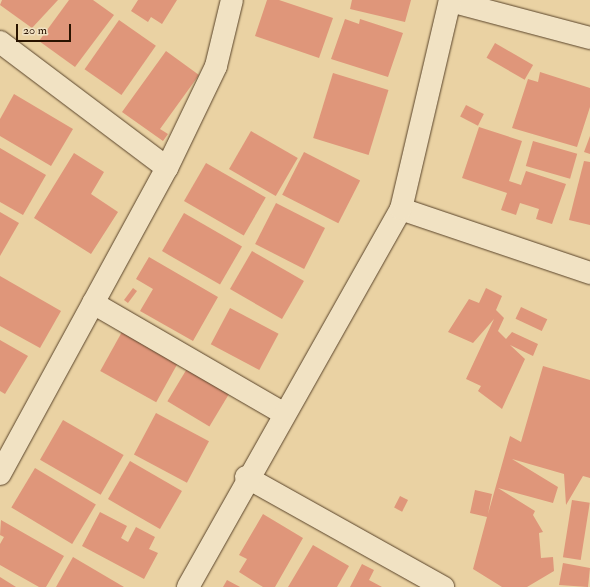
<!DOCTYPE html>
<html>
<head>
<meta charset="utf-8">
<style>
  body { margin:0 }
  #map { position:relative; width:590px; height:587px; overflow:hidden; background:#ead2a3; font-family:"IM FELL Double Pica",serif }
  div>[style] { position:absolute }
  [style*='--x'] { left:calc(var(--x)*1px); top:calc(var(--y)*1px); width:calc(var(--w)*1px); rotate:calc(var(--a)*1deg) }
  .building>* { inset:0; background:#df967a; transform-origin:0 0 }
  .roads { filter:drop-shadow(0 0 1px #594329) drop-shadow(0 0 1px #594329) }
  .minor>* { height:22px; margin:-11px; padding:0 11px; transform-origin:11px; border-radius:11px; background:#f1e2c3 }
  span { translate:-50% -50%; white-space:nowrap; text-align:center; line-height:1.15; -webkit-text-stroke:3px #f1e2c3; paint-order:stroke }
  .scale { position:absolute; left:16px; top:24px; width:55px; height:18px; box-sizing:border-box; border:2px solid #291300; border-top:0; padding-left:5px; font-size:12px; line-height:14px; white-space:nowrap; color:#291300; -webkit-text-stroke:3px #f1e2c3; paint-order:stroke }
</style>
</head>
<body>
<div id="map">
  <div class="building">
    <i style="clip-path:polygon(2px 0,58px 0,32px 28px,0 5px)"></i>
    <i style="clip-path:polygon(69px 0,93px 0,114px 15px,75px 67px,39px 41px)"></i>
    <i style="clip-path:polygon(138px 0,177px 0,162px 24px,151px 17px,148px 22px,131px 11px)"></i>
    <i style="clip-path:polygon(267px 0,279px 0,333px 18px,319px 58px,255px 36px)"></i>
    <i style="clip-path:polygon(352px 0,411px 0,405px 22px,350px 9px)"></i>
    <i style="clip-path:polygon(345px 19px,359px 24px,360px 19px,403px 33px,388px 77px,331px 59px)"></i>
    <i style="left:119px;top:20px;width:45px;height:60px;rotate:35deg"></i>
    <i style="left:495px;top:43px;width:44px;height:17px;rotate:30deg"></i>
    <i style="clip-path:polygon(166px 51px,199px 75px,160px 129px,168px 134px,163px 141px,122px 112px)"></i>
    <i style="clip-path:polygon(540px 72px,590px 88px,590px 107px,577px 147px,512px 128px,528px 79px,538px 82px)"></i>
    <i style="left:333px;top:73px;width:58px;height:68px;rotate:17deg"></i>
    <i style="clip-path:polygon(14px 94px,73px 129px,51px 166px,0 136px,0 119px)"></i>
    <i style="left:466px;top:105px;width:20px;height:13px;rotate:27deg"></i>
    <i style="clip-path:polygon(479px 127px,522px 141px,509px 181px,521px 185px,526px 171px,566px 184px,552px 224px,536px 219px,539px 209px,520px 203px,516px 215px,501px 210px,507px 193px,462px 178px)"></i>
    <i style="left:251px;top:131px;width:54px;height:44px;rotate:30deg"></i>
    <i style="clip-path:polygon(590px 136px,590px 154px,584px 152px)"></i>
    <i style="left:533px;top:141px;width:46px;height:26px;rotate:16deg"></i>
    <i style="clip-path:polygon(0 148px,46px 175px,23px 215px,0 202px)"></i>
    <i style="left:304px;top:152px;width:63px;height:48px;rotate:27deg"></i>
    <i style="clip-path:polygon(74px 153px,104px 172px,91px 194px,118px 212px,91px 254px,34px 218px)"></i>
    <i style="clip-path:polygon(584px 161px,590px 162px,590px 225px,569px 220px)"></i>
    <i style="left:206px;top:163px;width:69px;height:44px;rotate:30deg"></i>
    <i style="left:276px;top:203px;width:55px;height:46px;rotate:27deg"></i>
    <i style="clip-path:polygon(0 212px,19px 223px,0 256px)"></i>
    <i style="left:184px;top:213px;width:67px;height:44px;rotate:30deg"></i>
    <i style="left:252px;top:251px;width:60px;height:44px;rotate:30deg"></i>
    <i style="clip-path:polygon(149px 257px,218px 297px,193px 341px,140px 311px,153px 289px,136px 279px)"></i>
    <i style="clip-path:polygon(0 276px,61px 311px,40px 348px,0 326px)"></i>
    <i style="left:133px;top:288px;width:5px;height:15px;rotate:37deg"></i>
    <i style="clip-path:polygon(486px 288px,502px 296px,496px 310px,504px 318px,498px 331px,506px 339px,512px 332px,538px 344px,533px 356px,510px 345px,525px 359px,502px 409px,478px 391px,481px 386px,466px 379px,494px 319px,473px 343px,448px 332px,469px 299px,479px 303px)"></i>
    <i style="left:521px;top:307px;width:29px;height:13px;rotate:25deg"></i>
    <i style="left:230px;top:308px;width:55px;height:41px;rotate:28deg"></i>
    <i style="left:123px;top:330px;width:64px;height:47px;rotate:29deg"></i>
    <i style="clip-path:polygon(0 340px,28px 356px,5px 394px,0 391px)"></i>
    <i style="clip-path:polygon(543px 366px,590px 380px,590px 478px,583px 476px,566px 505px,564px 474px,512px 459px,558px 487px,553px 503px,498px 488px,535px 511px,533px 515px,543px 532px,539px 533px,541px 558px,553px 557px,554px 571px,527px 587px,502px 587px,473px 569px,487px 517px,470px 513px,475px 490px,492px 494px,488px 514px,510px 436px,521px 442px)"></i>
    <i style="left:188px;top:367px;width:49px;height:40px;rotate:31deg"></i>
    <i style="left:156px;top:413px;width:60px;height:47px;rotate:28deg"></i>
    <i style="left:63px;top:420px;width:70px;height:46px;rotate:30deg"></i>
    <i style="left:130px;top:461px;width:60px;height:44px;rotate:30deg"></i>
    <i style="left:35px;top:468px;width:71px;height:46px;rotate:31deg"></i>
    <i style="left:400px;top:496px;width:9px;height:13px;rotate:27deg"></i>
    <i style="left:572px;top:500px;width:18px;height:58px;rotate:9deg"></i>
    <i style="clip-path:polygon(100px 512px,127px 526px,121px 538px,128px 542px,136px 527px,155px 537px,149px 549px,158px 553px,144px 579px,82px 546px)"></i>
    <i style="clip-path:polygon(263px 514px,303px 538px,275px 587px,263px 587px,239px 572px,247px 559px,239px 555px)"></i>
    <i style="clip-path:polygon(1px 520px,64px 556px,46px 587px,39px 587px,0 565px,0 544px,4px 537px,0 535px)"></i>
    <i style="clip-path:polygon(313px 545px,349px 566px,337px 587px,288px 587px)"></i>
    <i style="clip-path:polygon(73px 557px,124px 587px,56px 587px)"></i>
    <i style="clip-path:polygon(563px 563px,590px 568px,588px 587px,559px 585px)"></i>
    <i style="clip-path:polygon(362px 564px,374px 570px,369px 580px,382px 587px,350px 587px)"></i>
    <i style="clip-path:polygon(0 577px,16px 587px,0 587px)"></i>
    <i style="clip-path:polygon(227px 580px,240px 587px,223px 587px)"></i>
  </div>
  <div class="roads">
    <div class="minor">
      <i style="--x:450;--y:1;--w:145;--a:14.8"></i>
      <i style="--x:0;--y:42;--w:209;--a:37"></i>
      <i style="--x:401;--y:209;--w:200;--a:18.7"></i>
      <i style="--x:93;--y:303;--w:220;--a:30.1"></i>
      <i style="--x:0;--y:474;--w:349;--a:-61.4"></i>
      <i style="--x:167;--y:168;--w:113;--a:-64.3"></i>
      <i style="--x:216;--y:66;--w:68;--a:-76.4"></i>
      <i style="--x:246;--y:477;--w:226;--a:29.2"></i>
      <i style="--x:188;--y:587;--w:434;--a:-60.6"></i>
      <i style="--x:401;--y:209;--w:215;--a:-76.8"></i>
    </div>
  </div>
  <div class="scale">20 m</div>
</div>
</body>
</html>
